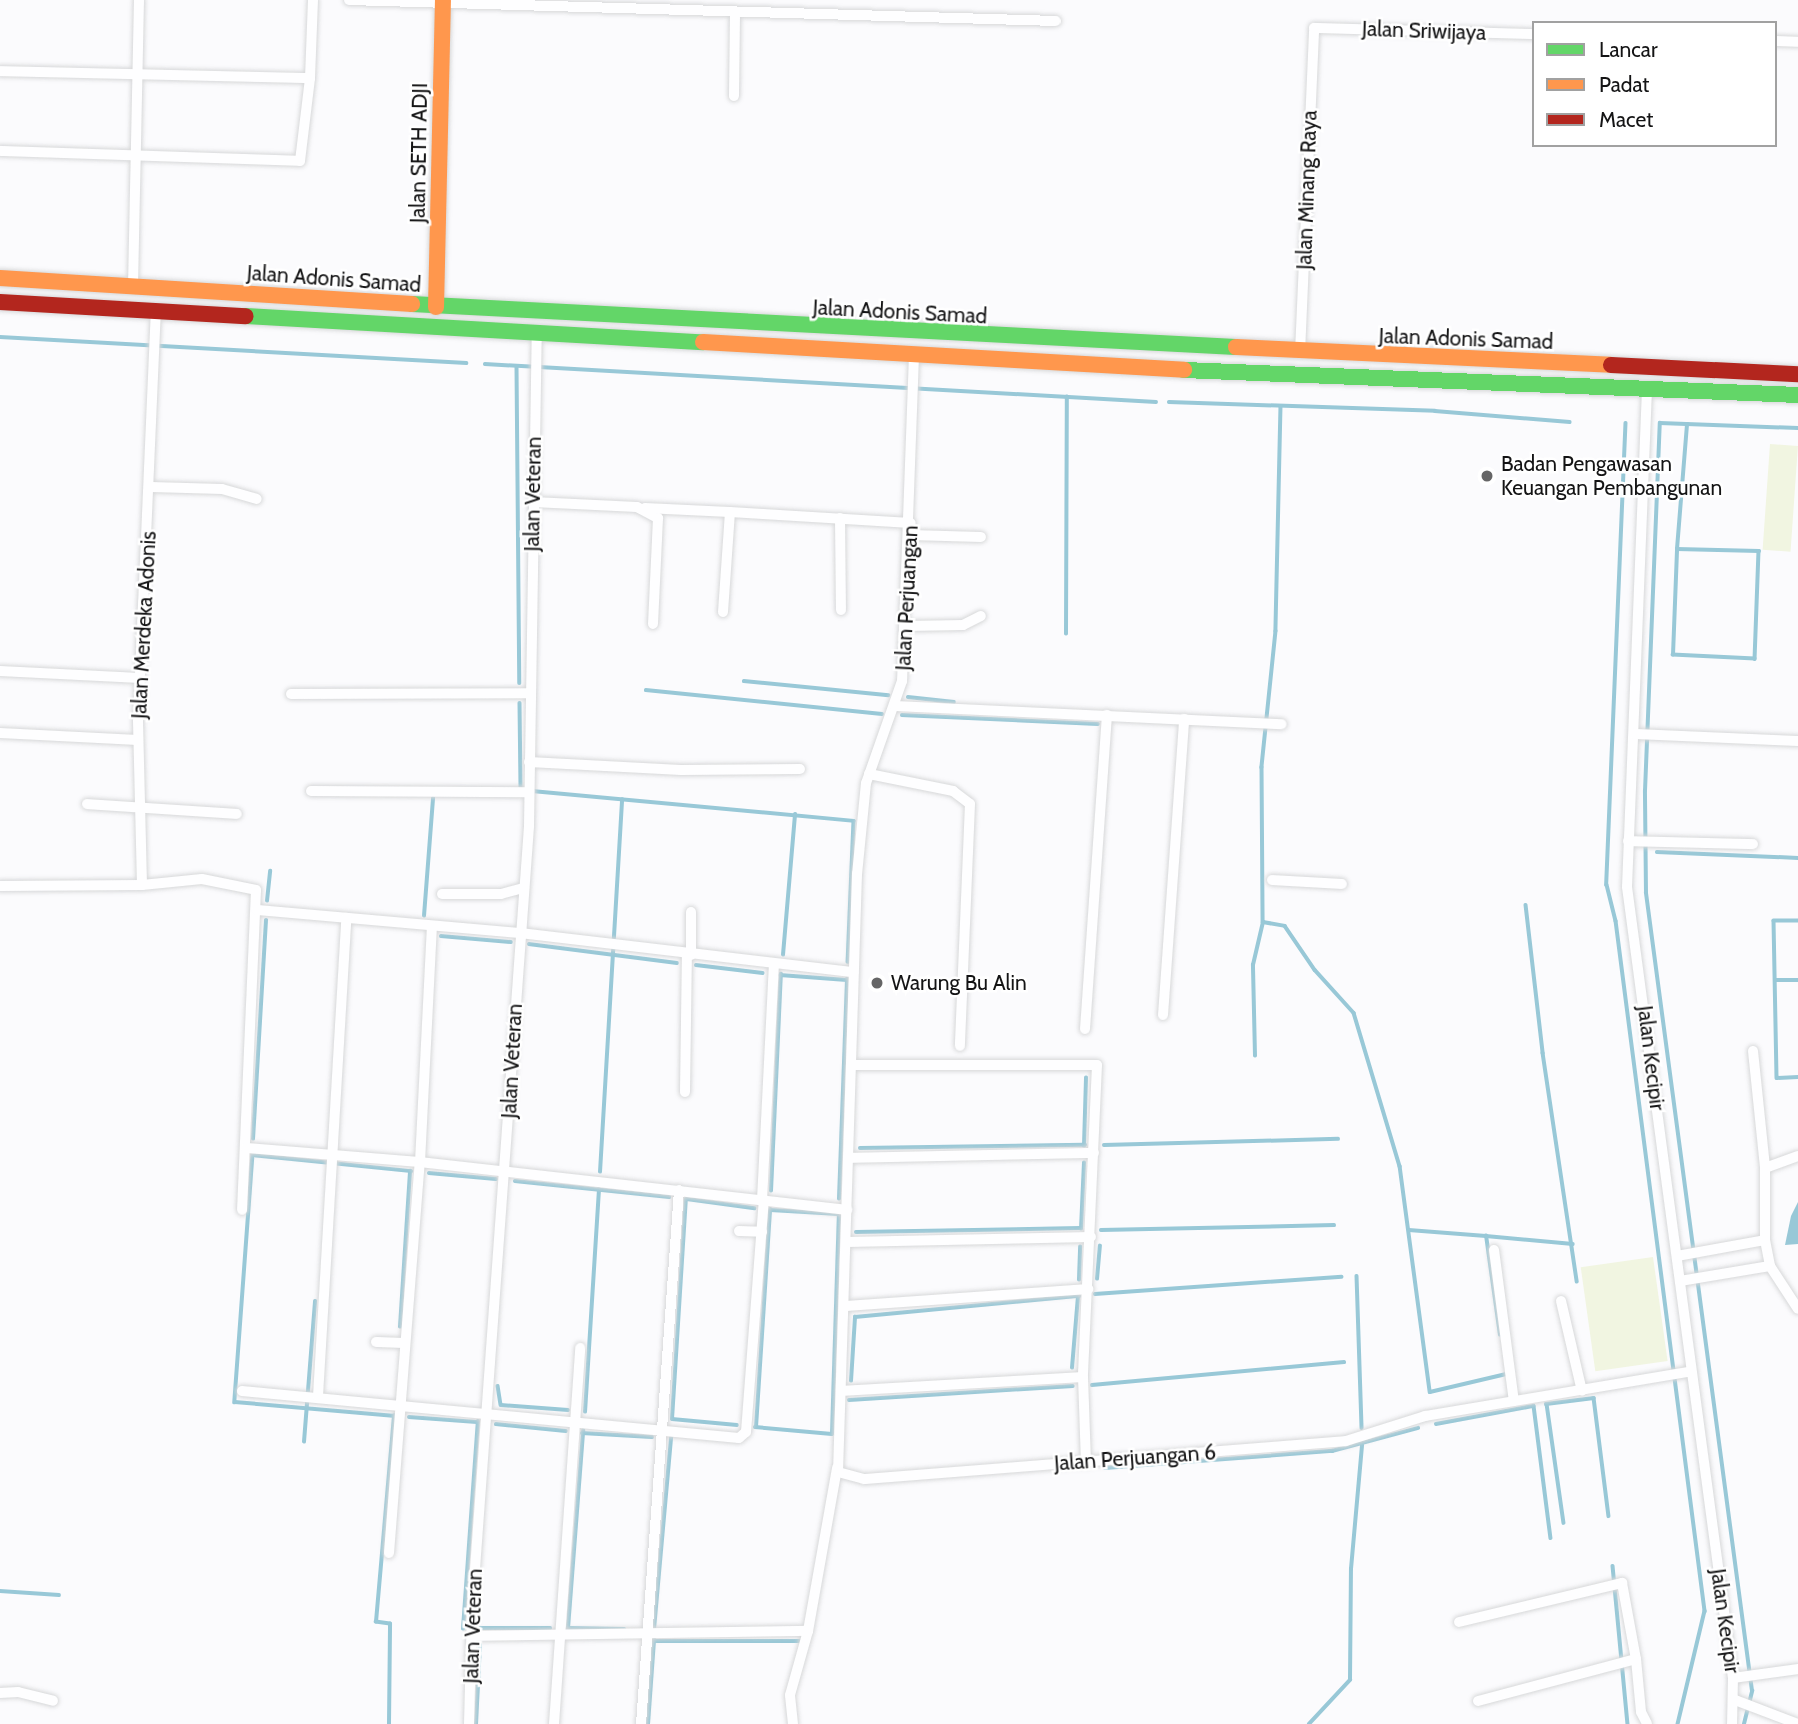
<!DOCTYPE html>
<html>
<head>
<meta charset="utf-8">
<style>
  body { margin:0 }
  #map { position:relative; width:1798px; height:1724px; overflow:hidden; background:#fbfbfd; font-family:Cabin,sans-serif }
  div>[style] { position:absolute }
  [style*='--x'] { left:calc(var(--x)*1px); top:calc(var(--y)*1px); width:calc(var(--w)*1px); rotate:calc(var(--a)*1deg) }
  .green>* { inset:0; background:#f1f5e1; transform-origin:0 0 }
  .water>* { inset:0; background:#98c8d7 }
  .stream>* { height:3.5px; margin:-1.75px; padding:0 1.75px; transform-origin:1.75px; border-radius:1.75px; background:#98c8d7 }
  .roads { filter:drop-shadow(0 0 2px #d7d8d9) drop-shadow(0 0 2px #d7d8d9) }
  .street>* { height:10px; margin:-5px; padding:0 5px; transform-origin:5px; border-radius:5px; background:#fefeff }
  .fast>* { height:16px; margin:-8px; padding:0 8px; transform-origin:8px; border-radius:8px; background:#63d668 }
  .slow>* { height:16px; margin:-8px; padding:0 8px; transform-origin:8px; border-radius:8px; background:#ff974d }
  .jam>* { height:16px; margin:-8px; padding:0 8px; transform-origin:8px; border-radius:8px; background:#b3261e }
  .dots>* { width:19px; height:19px; translate:-50% -50%; box-sizing:border-box; border:4px solid #fff; border-radius:50% }
  span { translate:-50% -50%; white-space:nowrap; text-align:center; line-height:1.15; -webkit-text-stroke:5px #fff; paint-order:stroke }
  .street-label { font-size:21px; color:#141415 }
  .poi-label { font-size:21px; color:#141415 }
  .left { translate:0 -50%; text-align:left }
  .legend { position:absolute; left:1532px; top:21px; width:245px; height:126px; box-sizing:border-box; background:#fff; border:2px solid #a1a1a1; margin:0; padding:9px 12px; list-style:none; font-size:21px; color:#141415 }
  .legend li { display:flex; align-items:center; gap:14px; height:35px }
  .legend b { width:35px; border:2px solid #a1a1a1 }
</style>
</head>
<body>
<div id="map">
  <div class="green">
    <i style="left:1770px;top:444px;width:28px;height:106px;rotate:4deg"></i>
    <i style="left:1653px;top:1257px;width:105px;height:73px;rotate:82deg"></i>
  </div>
  <div class="water">
    <i style="clip-path:polygon(1798px 1202px,1798px 1244px,1785px 1245px,1791px 1216px)"></i>
  </div>
  <div class="stream">
    <i style="--x:0;--y:337;--w:467;--a:3.2"></i>
    <i style="--x:485;--y:364;--w:672;--a:3.24"></i>
    <i style="--x:517;--y:367;--w:316;--a:89.5"></i>
    <i style="--x:1169;--y:402;--w:266;--a:1.9"></i>
    <i style="--x:1435;--y:411;--w:135;--a:4.7"></i>
    <i style="--x:1281;--y:406;--w:225;--a:91.3"></i>
    <i style="--x:1276;--y:631;--w:137;--a:95.9"></i>
    <i style="--x:1262;--y:767;--w:155;--a:89.6"></i>
    <i style="--x:1263;--y:922;--w:22;--a:10"></i>
    <i style="--x:1285;--y:926;--w:53;--a:55.7"></i>
    <i style="--x:1315;--y:970;--w:58;--a:47.8"></i>
    <i style="--x:1354;--y:1013;--w:160;--a:73.3"></i>
    <i style="--x:1400;--y:1166;--w:228;--a:82.4"></i>
    <i style="--x:1430;--y:1392;--w:78;--a:-13.3"></i>
    <i style="--x:1626;--y:423;--w:462;--a:92.4"></i>
    <i style="--x:1607;--y:885;--w:37;--a:76"></i>
    <i style="--x:1616;--y:921;--w:696;--a:82.65"></i>
    <i style="--x:1705;--y:1611;--w:116;--a:103.4"></i>
    <i style="--x:1677;--y:549;--w:82;--a:1.4"></i>
    <i style="--x:1759;--y:551;--w:108;--a:92.1"></i>
    <i style="--x:1755;--y:659;--w:82;--a:-177.2"></i>
    <i style="--x:1673;--y:655;--w:106;--a:-87.8"></i>
    <i style="--x:1677;--y:549;--w:125;--a:-85.4"></i>
    <i style="--x:1066;--y:634;--w:237;--a:-89.8"></i>
    <i style="--x:744;--y:681;--w:145;--a:5.6"></i>
    <i style="--x:646;--y:690;--w:237;--a:5.8"></i>
    <i style="--x:908;--y:697;--w:46;--a:6.2"></i>
    <i style="--x:520;--y:703;--w:87;--a:89.3"></i>
    <i style="--x:902;--y:715;--w:196;--a:2.6"></i>
    <i style="--x:532;--y:791;--w:323;--a:5.3"></i>
    <i style="--x:854;--y:821;--w:141;--a:92.4"></i>
    <i style="--x:1657;--y:852;--w:141;--a:2.4"></i>
    <i style="--x:267;--y:901;--w:30;--a:-84"></i>
    <i style="--x:1526;--y:905;--w:149;--a:83.4"></i>
    <i style="--x:1543;--y:1053;--w:231;--a:81.5"></i>
    <i style="--x:424;--y:916;--w:118;--a:-85.6"></i>
    <i style="--x:1798;--y:921;--w:24;--a:180"></i>
    <i style="--x:1774;--y:921;--w:157;--a:88.9"></i>
    <i style="--x:1777;--y:1078;--w:21;--a:-3"></i>
    <i style="--x:441;--y:936;--w:70;--a:4.9"></i>
    <i style="--x:529;--y:944;--w:149;--a:7.3"></i>
    <i style="--x:783;--y:955;--w:141;--a:-85.1"></i>
    <i style="--x:696;--y:965;--w:67;--a:6.8"></i>
    <i style="--x:780;--y:975;--w:67;--a:4.3"></i>
    <i style="--x:1775;--y:980;--w:23;--a:0"></i>
    <i style="--x:1255;--y:1056;--w:91;--a:-91.3"></i>
    <i style="--x:1253;--y:965;--w:44;--a:-76.9"></i>
    <i style="--x:253;--y:1139;--w:219;--a:-86.6"></i>
    <i style="--x:1104;--y:1145;--w:234;--a:-1.5"></i>
    <i style="--x:1084;--y:1146;--w:68;--a:-88.3"></i>
    <i style="--x:860;--y:1148;--w:225;--a:-0.8"></i>
    <i style="--x:253;--y:1154;--w:249;--a:94.2"></i>
    <i style="--x:235;--y:1402;--w:161;--a:5"></i>
    <i style="--x:253;--y:1155;--w:159;--a:5.8"></i>
    <i style="--x:600;--y:1172;--w:373;--a:-86.6"></i>
    <i style="--x:429;--y:1173;--w:67;--a:5.1"></i>
    <i style="--x:515;--y:1181;--w:155;--a:5.9"></i>
    <i style="--x:771;--y:1191;--w:217;--a:-87.4"></i>
    <i style="--x:687;--y:1199;--w:68;--a:7.7"></i>
    <i style="--x:839;--y:1199;--w:220;--a:-87.9"></i>
    <i style="--x:771;--y:1210;--w:68;--a:3.4"></i>
    <i style="--x:1081;--y:1229;--w:66;--a:-87.4"></i>
    <i style="--x:1101;--y:1230;--w:233;--a:-1.2"></i>
    <i style="--x:1409;--y:1230;--w:77;--a:4.5"></i>
    <i style="--x:856;--y:1232;--w:225;--a:-1"></i>
    <i style="--x:1357;--y:1276;--w:152;--a:88.1"></i>
    <i style="--x:1097;--y:1279;--w:33;--a:-85"></i>
    <i style="--x:1079;--y:1280;--w:33;--a:-88"></i>
    <i style="--x:1095;--y:1294;--w:247;--a:-4"></i>
    <i style="--x:400;--y:1327;--w:156;--a:-86.3"></i>
    <i style="--x:1500;--y:1335;--w:100;--a:-98"></i>
    <i style="--x:1486;--y:1236;--w:87;--a:5.3"></i>
    <i style="--x:1072;--y:1368;--w:71;--a:-85.2"></i>
    <i style="--x:851;--y:1381;--w:64;--a:-86.4"></i>
    <i style="--x:855;--y:1317;--w:225;--a:-5.4"></i>
    <i style="--x:1092;--y:1385;--w:253;--a:-5.2"></i>
    <i style="--x:498;--y:1386;--w:19;--a:81"></i>
    <i style="--x:501;--y:1405;--w:67;--a:4.3"></i>
    <i style="--x:849;--y:1400;--w:224;--a:-3.6"></i>
    <i style="--x:1546;--y:1404;--w:48;--a:-7.1"></i>
    <i style="--x:1594;--y:1398;--w:119;--a:82.8"></i>
    <i style="--x:1547;--y:1404;--w:120;--a:81.9"></i>
    <i style="--x:1534;--y:1406;--w:133;--a:82.7"></i>
    <i style="--x:585;--y:1412;--w:223;--a:-86.4"></i>
    <i style="--x:409;--y:1417;--w:68;--a:4.2"></i>
    <i style="--x:672;--y:1419;--w:220;--a:-86.4"></i>
    <i style="--x:672;--y:1419;--w:65;--a:5.3"></i>
    <i style="--x:496;--y:1424;--w:70;--a:5.7"></i>
    <i style="--x:1436;--y:1424;--w:99;--a:-10.5"></i>
    <i style="--x:755;--y:1427;--w:77;--a:5.2"></i>
    <i style="--x:832;--y:1434;--w:221;--a:-88.2"></i>
    <i style="--x:756;--y:1427;--w:218;--a:-86.3"></i>
    <i style="--x:582;--y:1433;--w:70;--a:3.3"></i>
    <i style="--x:304;--y:1442;--w:141;--a:-85.5"></i>
    <i style="--x:1105;--y:1468;--w:228;--a:-4.3"></i>
    <i style="--x:1332;--y:1451;--w:89;--a:-15"></i>
    <i style="--x:1613;--y:1566;--w:159;--a:84.6"></i>
    <i style="--x:0;--y:1591;--w:59;--a:3.9"></i>
    <i style="--x:480;--y:1628;--w:70;--a:0"></i>
    <i style="--x:567;--y:1628;--w:57;--a:1"></i>
    <i style="--x:568;--y:1628;--w:198;--a:-85.6"></i>
    <i style="--x:463;--y:1629;--w:208;--a:-85.9"></i>
    <i style="--x:654;--y:1629;--w:192;--a:-84.9"></i>
    <i style="--x:654;--y:1641;--w:149;--a:0"></i>
    <i style="--x:389;--y:1724;--w:100;--a:-89.4"></i>
    <i style="--x:390;--y:1624;--w:14;--a:-172"></i>
    <i style="--x:376;--y:1622;--w:207;--a:-85"></i>
    <i style="--x:476;--y:1724;--w:79;--a:-87.1"></i>
    <i style="--x:648;--y:1724;--w:84;--a:-85.9"></i>
    <i style="--x:1309;--y:1724;--w:60;--a:-47"></i>
    <i style="--x:1350;--y:1680;--w:111;--a:-89.5"></i>
    <i style="--x:1351;--y:1569;--w:124;--a:-84.9"></i>
    <i style="--x:1744;--y:1724;--w:34;--a:-76"></i>
    <i style="--x:1752;--y:1691;--w:805;--a:-97.57"></i>
    <i style="--x:1646;--y:893;--w:102;--a:-90.6"></i>
    <i style="--x:1645;--y:791;--w:368;--a:-87.7"></i>
    <i style="--x:1660;--y:423;--w:138;--a:2.1"></i>
  </div>
  <div class="roads">
    <div class="street">
      <i style="--x:349;--y:0;--w:707;--a:1.7"></i>
      <i style="--x:1775;--y:41;--w:23;--a:2"></i>
      <i style="--x:0;--y:71;--w:310;--a:1.3"></i>
      <i style="--x:734;--y:96;--w:83;--a:-89.3"></i>
      <i style="--x:0;--y:151;--w:300;--a:1.9"></i>
      <i style="--x:300;--y:161;--w:84;--a:-83.1"></i>
      <i style="--x:310;--y:78;--w:78;--a:-87.8"></i>
      <i style="--x:133;--y:286;--w:286;--a:-88.8"></i>
      <i style="--x:1300;--y:353;--w:325;--a:-87.5"></i>
      <i style="--x:1314;--y:28;--w:220;--a:1.6"></i>
      <i style="--x:914;--y:355;--w:326;--a:92.1"></i>
      <i style="--x:902;--y:681;--w:108;--a:109.4"></i>
      <i style="--x:866;--y:783;--w:91;--a:95.6"></i>
      <i style="--x:857;--y:874;--w:598;--a:91.82"></i>
      <i style="--x:838;--y:1472;--w:27;--a:15"></i>
      <i style="--x:864;--y:1479;--w:483;--a:-4.5"></i>
      <i style="--x:1346;--y:1441;--w:83;--a:-17.6"></i>
      <i style="--x:1425;--y:1416;--w:268;--a:-9.5"></i>
      <i style="--x:1647;--y:389;--w:498;--a:92.3"></i>
      <i style="--x:1627;--y:887;--w:798;--a:82.37"></i>
      <i style="--x:1733;--y:1678;--w:46;--a:91.2"></i>
      <i style="--x:151;--y:487;--w:71;--a:1.6"></i>
      <i style="--x:222;--y:489;--w:36;--a:16"></i>
      <i style="--x:533;--y:502;--w:104;--a:2.8"></i>
      <i style="--x:637;--y:507;--w:24;--a:28"></i>
      <i style="--x:658;--y:518;--w:106;--a:92.7"></i>
      <i style="--x:645;--y:508;--w:85;--a:2.7"></i>
      <i style="--x:840;--y:518;--w:92;--a:89.4"></i>
      <i style="--x:910;--y:535;--w:71;--a:1.6"></i>
      <i style="--x:723;--y:612;--w:100;--a:-86"></i>
      <i style="--x:730;--y:512;--w:181;--a:3.5"></i>
      <i style="--x:907;--y:626;--w:56;--a:-1"></i>
      <i style="--x:963;--y:625;--w:20;--a:-27"></i>
      <i style="--x:0;--y:671;--w:140;--a:2.9"></i>
      <i style="--x:291;--y:694;--w:238;--a:-0.2"></i>
      <i style="--x:895;--y:706;--w:387;--a:2.7"></i>
      <i style="--x:0;--y:733;--w:138;--a:2.9"></i>
      <i style="--x:1635;--y:734;--w:163;--a:2.5"></i>
      <i style="--x:529;--y:762;--w:152;--a:3"></i>
      <i style="--x:681;--y:770;--w:119;--a:-0.5"></i>
      <i style="--x:869;--y:774;--w:86;--a:11.4"></i>
      <i style="--x:953;--y:791;--w:21;--a:37"></i>
      <i style="--x:970;--y:804;--w:242;--a:92.4"></i>
      <i style="--x:311;--y:791;--w:218;--a:0.3"></i>
      <i style="--x:87;--y:804;--w:150;--a:3.8"></i>
      <i style="--x:1628;--y:841;--w:125;--a:1.4"></i>
      <i style="--x:1272;--y:880;--w:70;--a:3.3"></i>
      <i style="--x:142;--y:885;--w:165;--a:-91.4"></i>
      <i style="--x:138;--y:720;--w:408;--a:-87.5"></i>
      <i style="--x:0;--y:886;--w:142;--a:-0.4"></i>
      <i style="--x:142;--y:885;--w:60;--a:-5.7"></i>
      <i style="--x:202;--y:879;--w:55;--a:11.5"></i>
      <i style="--x:256;--y:890;--w:320;--a:92.5"></i>
      <i style="--x:442;--y:894;--w:59;--a:0"></i>
      <i style="--x:501;--y:894;--w:24;--a:-15"></i>
      <i style="--x:257;--y:910;--w:264;--a:5"></i>
      <i style="--x:520;--y:933;--w:336;--a:6.7"></i>
      <i style="--x:691;--y:955;--w:43;--a:-90"></i>
      <i style="--x:1163;--y:1015;--w:297;--a:-85.9"></i>
      <i style="--x:1085;--y:1029;--w:315;--a:-86"></i>
      <i style="--x:1753;--y:1051;--w:118;--a:84.1"></i>
      <i style="--x:1765;--y:1168;--w:72;--a:90"></i>
      <i style="--x:1765;--y:1240;--w:26;--a:79"></i>
      <i style="--x:1770;--y:1266;--w:51;--a:56.9"></i>
      <i style="--x:852;--y:1065;--w:245;--a:0"></i>
      <i style="--x:1097;--y:1065;--w:312;--a:92.6"></i>
      <i style="--x:1083;--y:1377;--w:86;--a:88"></i>
      <i style="--x:685;--y:1092;--w:137;--a:-89.2"></i>
      <i style="--x:246;--y:1148;--w:175;--a:4.6"></i>
      <i style="--x:420;--y:1162;--w:430;--a:6.4"></i>
      <i style="--x:848;--y:1158;--w:246;--a:-1.2"></i>
      <i style="--x:1765;--y:1168;--w:35;--a:-20"></i>
      <i style="--x:762;--y:1200;--w:236;--a:-87.1"></i>
      <i style="--x:739;--y:1231;--w:23;--a:2"></i>
      <i style="--x:847;--y:1242;--w:244;--a:-1.2"></i>
      <i style="--x:1494;--y:1250;--w:152;--a:82.5"></i>
      <i style="--x:1677;--y:1256;--w:89;--a:-10.3"></i>
      <i style="--x:1680;--y:1281;--w:91;--a:-9.5"></i>
      <i style="--x:1561;--y:1301;--w:92;--a:76.9"></i>
      <i style="--x:846;--y:1306;--w:243;--a:-4"></i>
      <i style="--x:376;--y:1342;--w:29;--a:2"></i>
      <i style="--x:242;--y:1391;--w:499;--a:5.4"></i>
      <i style="--x:739;--y:1438;--w:9;--a:-41"></i>
      <i style="--x:746;--y:1432;--w:233;--a:-85.6"></i>
      <i style="--x:841;--y:1391;--w:242;--a:-3.3"></i>
      <i style="--x:318;--y:1396;--w:479;--a:-86.6"></i>
      <i style="--x:389;--y:1553;--w:392;--a:-85.5"></i>
      <i style="--x:420;--y:1162;--w:236;--a:-87.1"></i>
      <i style="--x:1459;--y:1622;--w:168;--a:-13.5"></i>
      <i style="--x:1622;--y:1583;--w:77;--a:79.6"></i>
      <i style="--x:1636;--y:1659;--w:53;--a:84.6"></i>
      <i style="--x:1641;--y:1712;--w:13;--a:63"></i>
      <i style="--x:471;--y:1636;--w:337;--a:-0.9"></i>
      <i style="--x:1733;--y:1678;--w:66;--a:-7.9"></i>
      <i style="--x:0;--y:1693;--w:18;--a:-3"></i>
      <i style="--x:18;--y:1692;--w:36;--a:14"></i>
      <i style="--x:1735;--y:1700;--w:67;--a:20.9"></i>
      <i style="--x:1478;--y:1701;--w:163;--a:-14.9"></i>
      <i style="--x:469;--y:1724;--w:114;--a:-88.5"></i>
      <i style="--x:472;--y:1610;--w:786;--a:-85.84"></i>
      <i style="--x:529;--y:826;--w:492;--a:-89.1"></i>
      <i style="--x:554;--y:1724;--w:377;--a:-86"></i>
      <i style="--x:641;--y:1724;--w:535;--a:-85.93"></i>
      <i style="--x:793;--y:1724;--w:29;--a:-96"></i>
      <i style="--x:790;--y:1695;--w:66;--a:-74.3"></i>
      <i style="--x:808;--y:1631;--w:166;--a:-79.9"></i>
    </div>
    <div class="fast">
      <i style="--x:412;--y:304;--w:825;--a:2.99"></i>
      <i style="--x:246;--y:316;--w:458;--a:3.3"></i>
      <i style="--x:1184;--y:370;--w:615;--a:2.33"></i>
    </div>
    <div class="slow">
      <i style="--x:0;--y:278;--w:413;--a:3.6"></i>
      <i style="--x:436;--y:307;--w:307;--a:-88.7"></i>
      <i style="--x:703;--y:342;--w:482;--a:3.3"></i>
      <i style="--x:1236;--y:347;--w:375;--a:2.7"></i>
    </div>
    <div class="jam">
      <i style="--x:0;--y:302;--w:246;--a:3.3"></i>
      <i style="--x:1611;--y:365;--w:187;--a:2.8"></i>
    </div>
  </div>
  <div class="dots">
    <i style="left:1487px;top:476px;background:#656566"></i>
    <i style="left:877px;top:983px;background:#656566"></i>
  </div>
  <div class="street-label">
    <span style="left:1424px;top:31px;rotate:2deg">Jalan Sriwijaya</span>
    <span style="left:419px;top:153px;rotate:-89deg">Jalan SETH ADJI</span>
    <span style="left:1307px;top:190px;rotate:-88deg">Jalan Minang Raya</span>
    <span style="left:334px;top:279px;rotate:4deg">Jalan Adonis Samad</span>
    <span style="left:900px;top:312px;rotate:3deg">Jalan Adonis Samad</span>
    <span style="left:1466px;top:339px;rotate:2deg">Jalan Adonis Samad</span>
    <span style="left:533px;top:494px;rotate:-89deg">Jalan Veteran</span>
    <span style="left:907px;top:598px;rotate:-87deg">Jalan Perjuangan</span>
    <span style="left:144px;top:625px;rotate:-87deg">Jalan Merdeka Adonis</span>
    <span style="left:1651px;top:1058px;rotate:83deg">Jalan Kecipir</span>
    <span style="left:512px;top:1061px;rotate:-87deg">Jalan Veteran</span>
    <span style="left:1135px;top:1458px;rotate:-4deg">Jalan Perjuangan 6</span>
    <span style="left:1725px;top:1621px;rotate:82deg">Jalan Kecipir</span>
    <span style="left:473px;top:1626px;rotate:-88deg">Jalan Veteran</span>
  </div>
  <div class="poi-label">
    <span class="left" style="left:1501px;top:476px">Badan Pengawasan<br>Keuangan Pembangunan</span>
    <span class="left" style="left:891px;top:983px">Warung Bu Alin</span>
  </div>
  <ul class="legend">
  <li><b style="height:9px;background:#63d668"></b>Lancar</li>
  <li><b style="height:9px;background:#ff974d"></b>Padat</li>
  <li><b style="height:9px;background:#b3261e"></b>Macet</li>
  </ul>
</div>
</body>
</html>
